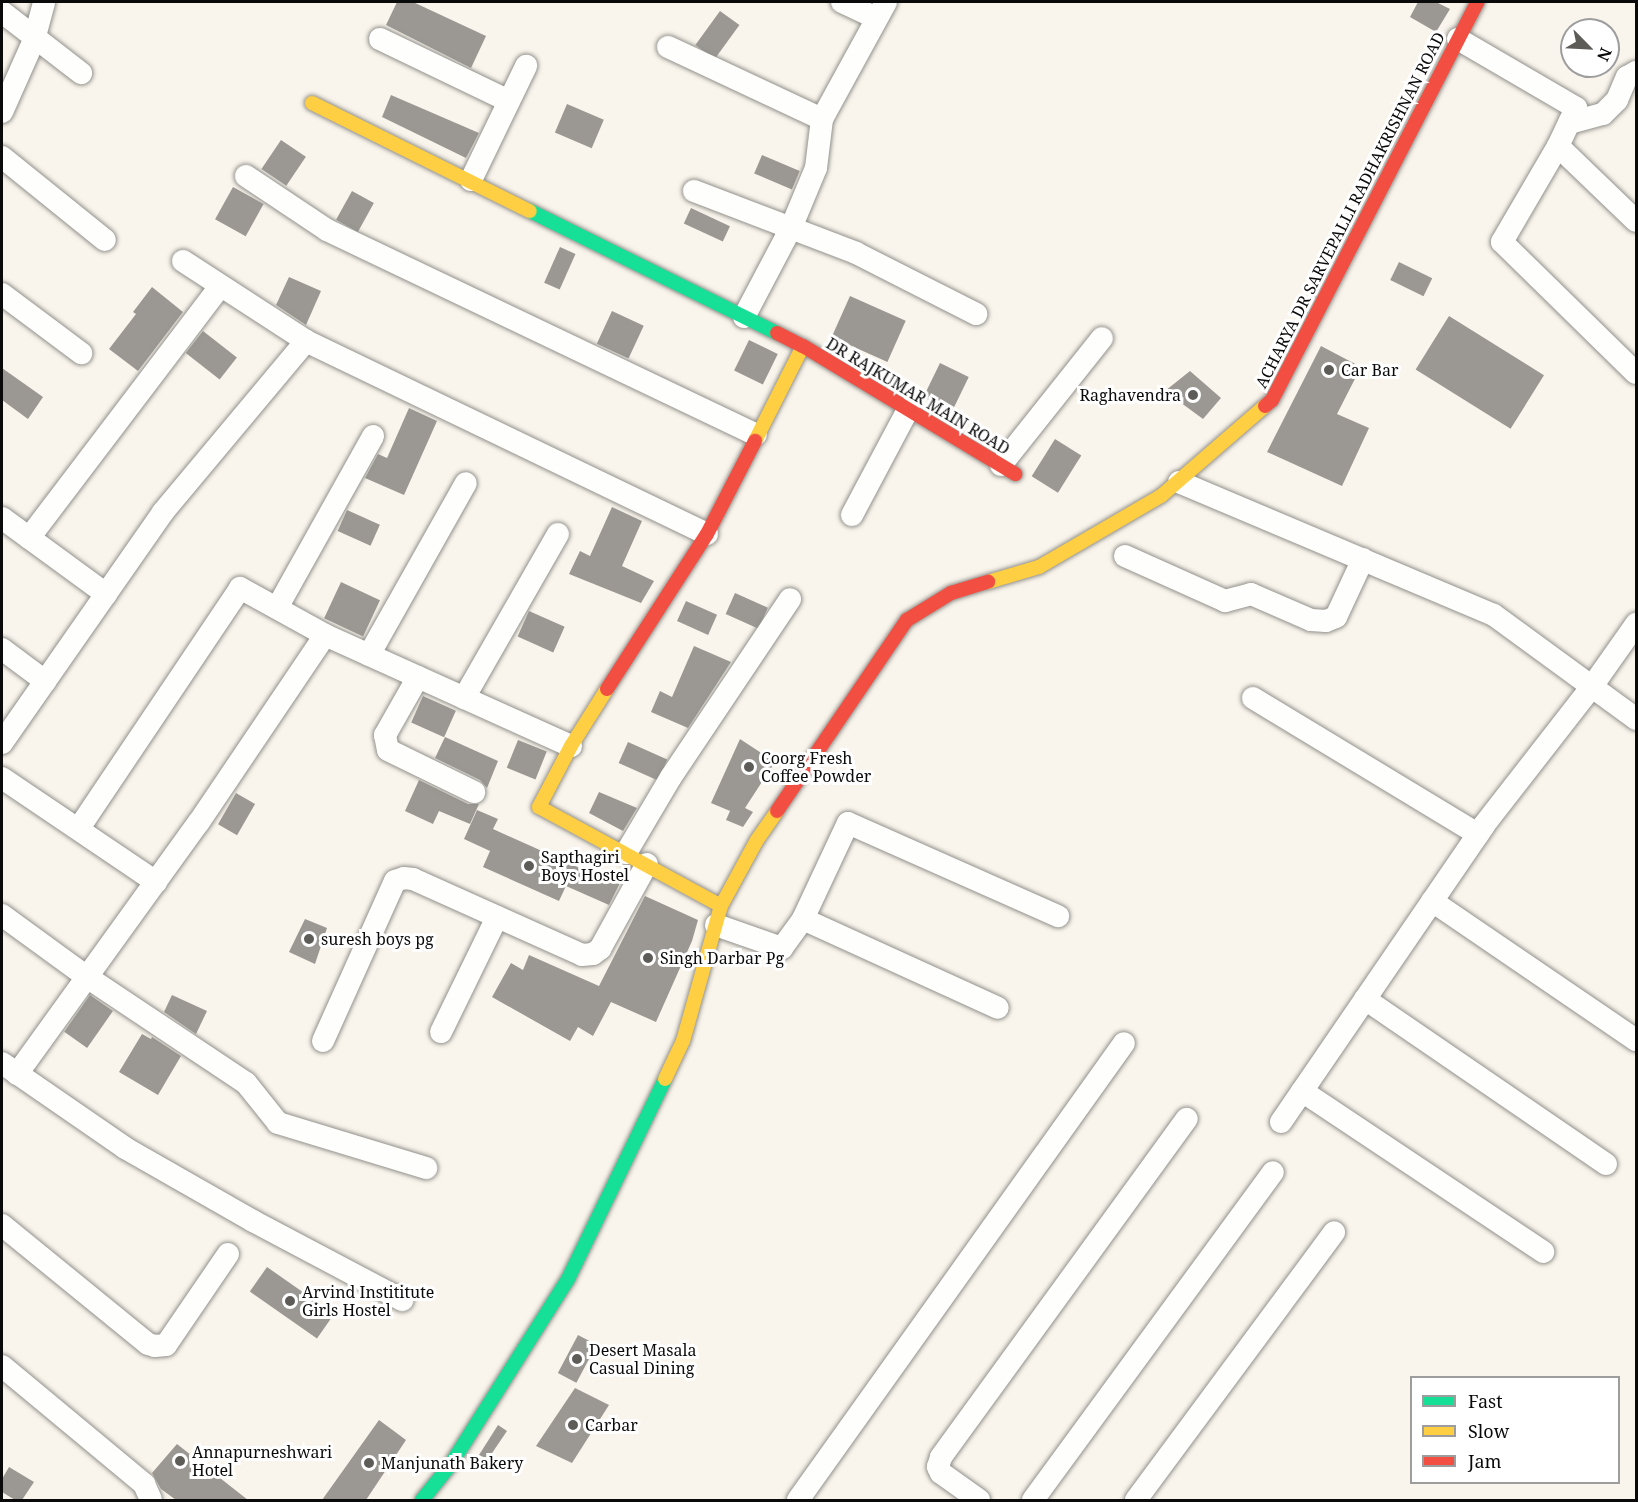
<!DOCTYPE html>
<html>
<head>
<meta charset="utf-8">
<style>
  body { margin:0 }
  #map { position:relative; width:1638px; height:1502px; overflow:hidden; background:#f9f5ec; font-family:"Noto Serif",serif }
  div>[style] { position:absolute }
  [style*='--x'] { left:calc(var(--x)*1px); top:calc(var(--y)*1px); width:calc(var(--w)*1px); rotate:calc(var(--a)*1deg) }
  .building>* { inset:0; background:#9b9893; transform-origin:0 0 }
  .roads { filter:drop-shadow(0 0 2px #92908c) drop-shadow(0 0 2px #92908c) }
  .street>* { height:22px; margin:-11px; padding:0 11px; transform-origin:11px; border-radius:11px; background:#fefefc }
  .fast>* { height:14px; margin:-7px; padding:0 7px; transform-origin:7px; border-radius:7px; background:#16e098 }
  .slow>* { height:14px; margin:-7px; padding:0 7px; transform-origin:7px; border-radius:7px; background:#ffcf43 }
  .jam>* { height:14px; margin:-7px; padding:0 7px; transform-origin:7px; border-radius:7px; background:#f24e42 }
  .dots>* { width:16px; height:16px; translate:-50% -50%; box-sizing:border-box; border:3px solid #fff; border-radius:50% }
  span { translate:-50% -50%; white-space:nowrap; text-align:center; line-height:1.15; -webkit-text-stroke:6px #fff; paint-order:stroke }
  .street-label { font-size:16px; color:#0a0a0a }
  .poi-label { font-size:16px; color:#0a0a0a }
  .left { translate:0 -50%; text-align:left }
  .right { translate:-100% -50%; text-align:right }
  .frame { position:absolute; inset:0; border:3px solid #0a0a0a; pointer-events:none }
  .legend { position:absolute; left:1410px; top:1376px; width:210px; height:108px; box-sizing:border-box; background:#fff; border:2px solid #9d9d9d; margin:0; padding:8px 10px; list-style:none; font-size:18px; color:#0a0a0a }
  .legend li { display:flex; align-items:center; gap:12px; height:30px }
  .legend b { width:30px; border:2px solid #9d9d9d }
  .north { position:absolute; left:1560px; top:18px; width:60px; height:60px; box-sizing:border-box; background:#fff; border:2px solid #9d9d9d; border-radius:50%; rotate:114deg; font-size:16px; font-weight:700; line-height:24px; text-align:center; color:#0a0a0a }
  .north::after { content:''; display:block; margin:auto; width:21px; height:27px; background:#5e5c59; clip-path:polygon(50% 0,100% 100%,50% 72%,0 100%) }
</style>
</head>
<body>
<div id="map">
  <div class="building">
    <i style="clip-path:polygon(397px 2px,413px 2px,486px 36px,471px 68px,386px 25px)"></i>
    <i style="clip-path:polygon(1418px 2px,1436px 2px,1450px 9px,1436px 32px,1410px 17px)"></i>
    <i style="left:720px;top:11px;width:24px;height:42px;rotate:36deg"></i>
    <i style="clip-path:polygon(391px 95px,479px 133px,466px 158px,382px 117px)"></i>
    <i style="left:567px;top:104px;width:40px;height:31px;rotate:23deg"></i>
    <i style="left:281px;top:140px;width:30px;height:35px;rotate:34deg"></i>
    <i style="left:762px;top:155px;width:41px;height:20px;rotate:23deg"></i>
    <i style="left:233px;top:187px;width:35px;height:37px;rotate:29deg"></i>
    <i style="left:352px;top:191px;width:25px;height:33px;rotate:29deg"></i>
    <i style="left:691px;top:208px;width:43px;height:17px;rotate:25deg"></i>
    <i style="left:560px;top:247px;width:17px;height:39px;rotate:24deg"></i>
    <i style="left:1399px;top:262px;width:37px;height:20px;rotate:26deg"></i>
    <i style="clip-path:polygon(289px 277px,321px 291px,306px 325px,276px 305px)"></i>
    <i style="clip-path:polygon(152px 287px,183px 312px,138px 371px,109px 349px,136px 314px,133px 312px)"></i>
    <i style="left:850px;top:296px;width:61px;height:45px;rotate:24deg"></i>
    <i style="left:612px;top:311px;width:35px;height:36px;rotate:25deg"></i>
    <i style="left:1449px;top:316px;width:112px;height:63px;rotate:32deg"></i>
    <i style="left:203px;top:331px;width:43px;height:28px;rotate:38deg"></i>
    <i style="left:749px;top:340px;width:32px;height:34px;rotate:26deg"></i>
    <i style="clip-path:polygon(1321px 346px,1361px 367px,1337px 414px,1369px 428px,1342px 486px,1267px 452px)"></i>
    <i style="left:940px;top:363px;width:32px;height:38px;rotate:26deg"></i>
    <i style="clip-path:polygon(2px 368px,43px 397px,28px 419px,2px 400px)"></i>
    <i style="clip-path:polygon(1190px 371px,1221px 398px,1203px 419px,1165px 391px)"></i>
    <i style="clip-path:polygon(409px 408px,437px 421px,404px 495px,365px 478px,378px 454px,387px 458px)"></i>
    <i style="left:1055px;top:439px;width:31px;height:44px;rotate:32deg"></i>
    <i style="clip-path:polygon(612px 507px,642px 521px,622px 566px,654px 581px,641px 603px,569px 574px,580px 551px,590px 556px)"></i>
    <i style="left:347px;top:510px;width:36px;height:23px;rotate:24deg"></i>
    <i style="left:341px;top:582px;width:43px;height:40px;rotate:25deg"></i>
    <i style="left:735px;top:593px;width:36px;height:23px;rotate:24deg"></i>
    <i style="left:686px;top:601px;width:34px;height:22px;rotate:24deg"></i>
    <i style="left:529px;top:611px;width:39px;height:28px;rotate:24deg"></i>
    <i style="clip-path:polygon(694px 646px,731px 662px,688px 728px,651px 712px,660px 691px,672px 697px)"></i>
    <i style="left:423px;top:696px;width:36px;height:29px;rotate:24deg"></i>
    <i style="clip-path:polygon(445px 737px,498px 761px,487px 788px,480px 780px,435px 758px)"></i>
    <i style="clip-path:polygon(740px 739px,775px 762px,745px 808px,753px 812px,743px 827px,726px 820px,730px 811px,711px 803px)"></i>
    <i style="left:518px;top:740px;width:31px;height:30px;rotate:22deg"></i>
    <i style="left:628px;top:742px;width:43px;height:23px;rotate:24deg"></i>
    <i style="clip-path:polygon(419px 780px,468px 804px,479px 804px,470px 824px,439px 811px,433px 824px,405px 811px)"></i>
    <i style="clip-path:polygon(599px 792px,637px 808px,623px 831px,589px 813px)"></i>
    <i style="left:236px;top:793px;width:22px;height:36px;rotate:30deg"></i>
    <i style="clip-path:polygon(477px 810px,498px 819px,493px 829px,591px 873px,593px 868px,621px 881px,609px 905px,566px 886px,559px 901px,483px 867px,490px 851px,464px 839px)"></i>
    <i style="clip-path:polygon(645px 896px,698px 920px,692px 941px,656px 1022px,611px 1002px,593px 1036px,578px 1027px,570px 1041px,492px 997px,511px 963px,523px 970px,529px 955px,599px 986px)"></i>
    <i style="clip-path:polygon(305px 919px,327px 928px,315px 964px,289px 952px)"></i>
    <i style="left:90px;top:995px;width:28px;height:45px;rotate:35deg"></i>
    <i style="clip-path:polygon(172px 995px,207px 1011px,196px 1034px,164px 1012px)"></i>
    <i style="clip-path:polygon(142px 1034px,151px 1039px,152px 1037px,181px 1056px,158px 1095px,119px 1072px)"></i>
    <i style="left:267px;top:1267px;width:82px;height:30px;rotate:35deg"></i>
    <i style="left:578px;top:1335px;width:21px;height:43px;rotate:28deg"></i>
    <i style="clip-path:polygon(575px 1388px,609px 1405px,572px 1463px,536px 1446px)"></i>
    <i style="clip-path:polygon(379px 1420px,406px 1440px,366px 1500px,322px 1500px)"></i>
    <i style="clip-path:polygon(498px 1425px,507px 1431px,488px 1459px,479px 1455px)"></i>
    <i style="clip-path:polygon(177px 1444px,220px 1478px,248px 1500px,176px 1500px,161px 1489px,152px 1473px)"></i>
    <i style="clip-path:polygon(9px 1467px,34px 1482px,22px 1500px,15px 1500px,2px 1492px,2px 1479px)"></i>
  </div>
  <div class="roads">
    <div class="street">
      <i style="--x:842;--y:2;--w:38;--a:25"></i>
      <i style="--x:2;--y:12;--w:100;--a:37.7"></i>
      <i style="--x:380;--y:39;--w:143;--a:25.7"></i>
      <i style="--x:1458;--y:39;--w:137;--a:30.3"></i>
      <i style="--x:1576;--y:108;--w:42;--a:115.3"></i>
      <i style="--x:1558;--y:146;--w:111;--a:120.3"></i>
      <i style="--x:1502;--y:242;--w:187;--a:44.4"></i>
      <i style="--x:668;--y:47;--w:170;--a:25.1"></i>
      <i style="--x:2;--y:112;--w:79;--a:-66"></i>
      <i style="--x:34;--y:40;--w:39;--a:-75"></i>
      <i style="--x:1569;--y:123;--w:35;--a:-15"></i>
      <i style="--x:1603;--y:114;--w:20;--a:-45"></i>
      <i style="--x:1617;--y:100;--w:25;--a:-67"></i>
      <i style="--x:1627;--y:77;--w:10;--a:-29"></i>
      <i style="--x:1558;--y:146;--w:108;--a:43.9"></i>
      <i style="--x:2;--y:157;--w:132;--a:38.9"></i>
      <i style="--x:246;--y:176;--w:97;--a:33.7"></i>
      <i style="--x:327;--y:230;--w:475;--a:25.5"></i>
      <i style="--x:471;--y:180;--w:127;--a:-64.2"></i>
      <i style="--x:694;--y:191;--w:173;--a:20.9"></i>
      <i style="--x:856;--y:253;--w:135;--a:26.9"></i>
      <i style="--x:183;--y:261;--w:147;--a:33"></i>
      <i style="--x:306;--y:341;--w:445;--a:25.7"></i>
      <i style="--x:2;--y:294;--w:99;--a:36.8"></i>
      <i style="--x:744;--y:317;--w:101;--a:-62.2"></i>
      <i style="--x:791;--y:228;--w:65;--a:-67.4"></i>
      <i style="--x:816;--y:168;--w:49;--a:-83"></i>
      <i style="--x:822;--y:119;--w:133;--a:-61.3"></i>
      <i style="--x:1001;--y:465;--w:162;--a:-51.5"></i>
      <i style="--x:1179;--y:482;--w:342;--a:22.9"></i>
      <i style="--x:1494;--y:615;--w:176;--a:36.2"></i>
      <i style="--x:852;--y:515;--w:121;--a:-62"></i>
      <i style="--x:2;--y:518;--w:129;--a:36.2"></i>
      <i style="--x:29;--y:538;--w:316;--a:-52.8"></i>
      <i style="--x:1125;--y:556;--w:110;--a:24.2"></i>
      <i style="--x:1225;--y:601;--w:27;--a:-15"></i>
      <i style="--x:1251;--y:594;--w:65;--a:23.4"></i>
      <i style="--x:1311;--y:620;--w:15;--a:4"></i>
      <i style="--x:1326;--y:621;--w:11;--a:-22"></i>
      <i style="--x:1336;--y:617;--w:64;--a:-65"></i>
      <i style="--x:277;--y:608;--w:197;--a:-60.8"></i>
      <i style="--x:2;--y:649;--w:54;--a:36.7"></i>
      <i style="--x:369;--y:655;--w:197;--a:-60.6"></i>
      <i style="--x:418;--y:677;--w:67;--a:119.6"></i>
      <i style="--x:385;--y:735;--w:15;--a:79"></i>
      <i style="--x:388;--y:750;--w:96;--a:26"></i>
      <i style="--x:464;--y:698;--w:189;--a:-60.2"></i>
      <i style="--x:1253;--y:698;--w:263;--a:31.2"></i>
      <i style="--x:2;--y:743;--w:282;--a:-55.1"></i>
      <i style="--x:163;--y:512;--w:223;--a:-50.1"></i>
      <i style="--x:2;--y:778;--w:186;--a:34"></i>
      <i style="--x:79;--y:828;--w:289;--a:-56.1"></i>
      <i style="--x:240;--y:588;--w:97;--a:28.9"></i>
      <i style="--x:325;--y:635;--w:270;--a:24.3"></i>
      <i style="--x:626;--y:853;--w:88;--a:-59.4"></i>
      <i style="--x:671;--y:777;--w:214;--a:-56.2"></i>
      <i style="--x:1432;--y:901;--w:247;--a:34.3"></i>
      <i style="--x:2;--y:915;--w:105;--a:36.1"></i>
      <i style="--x:87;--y:977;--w:191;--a:33.7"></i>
      <i style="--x:246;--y:1083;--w:51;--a:51.3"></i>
      <i style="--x:278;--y:1123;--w:155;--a:16.9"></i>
      <i style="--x:803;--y:919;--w:214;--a:24.5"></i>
      <i style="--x:716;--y:925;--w:70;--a:19.2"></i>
      <i style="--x:782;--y:948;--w:36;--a:-54"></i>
      <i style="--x:803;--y:919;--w:106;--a:-64.9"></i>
      <i style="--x:848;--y:823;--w:230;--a:23.9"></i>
      <i style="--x:1365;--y:999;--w:292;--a:34.4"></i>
      <i style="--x:441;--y:1032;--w:128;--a:-64"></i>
      <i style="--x:323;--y:1041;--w:175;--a:-65.8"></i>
      <i style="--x:395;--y:881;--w:9;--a:-18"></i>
      <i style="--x:404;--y:878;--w:9;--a:6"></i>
      <i style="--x:413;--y:879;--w:185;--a:24.2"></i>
      <i style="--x:582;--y:955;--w:11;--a:-5"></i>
      <i style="--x:593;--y:954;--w:9;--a:-36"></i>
      <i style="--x:600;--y:949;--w:97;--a:-61.1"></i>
      <i style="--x:2;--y:1063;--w:150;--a:34.6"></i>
      <i style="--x:125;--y:1148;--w:147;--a:29.7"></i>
      <i style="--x:253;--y:1221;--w:169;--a:27.9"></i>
      <i style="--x:17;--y:1074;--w:311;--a:-54.2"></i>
      <i style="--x:199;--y:822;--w:225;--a:-56"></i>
      <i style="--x:1302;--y:1091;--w:290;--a:33.7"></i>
      <i style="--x:1281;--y:1122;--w:360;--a:-55.6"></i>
      <i style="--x:1484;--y:825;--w:177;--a:-52.1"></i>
      <i style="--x:1593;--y:685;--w:75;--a:-54.8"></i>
      <i style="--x:2;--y:1225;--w:188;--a:39.2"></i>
      <i style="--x:148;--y:1344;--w:7;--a:16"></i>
      <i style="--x:155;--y:1346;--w:11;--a:-5"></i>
      <i style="--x:166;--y:1345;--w:110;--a:-55.7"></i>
      <i style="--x:2;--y:1366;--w:185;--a:39.7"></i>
      <i style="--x:144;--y:1484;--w:17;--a:66"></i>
      <i style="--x:798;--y:1500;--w:561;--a:-54.5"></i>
      <i style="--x:979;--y:1500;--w:47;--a:-144.6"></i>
      <i style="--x:941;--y:1473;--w:7;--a:-117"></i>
      <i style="--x:938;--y:1467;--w:10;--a:-73"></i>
      <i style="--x:941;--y:1457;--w:418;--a:-54"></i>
      <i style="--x:1033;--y:1500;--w:406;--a:-53.8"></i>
      <i style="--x:1136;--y:1500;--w:333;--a:-53.5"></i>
    </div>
    <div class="fast">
      <i style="--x:530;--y:211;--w:275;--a:26.3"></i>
      <i style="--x:422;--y:1500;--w:46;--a:-51.1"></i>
      <i style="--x:451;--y:1464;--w:219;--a:-57.7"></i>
      <i style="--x:568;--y:1279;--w:222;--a:-64.1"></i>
    </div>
    <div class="slow">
      <i style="--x:312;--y:103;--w:243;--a:26.4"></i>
      <i style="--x:755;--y:441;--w:106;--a:-63.2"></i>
      <i style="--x:988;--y:582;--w:53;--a:-16.4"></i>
      <i style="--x:1039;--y:567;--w:141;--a:-30.2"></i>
      <i style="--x:1161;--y:496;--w:138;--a:-40.9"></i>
      <i style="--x:607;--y:689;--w:67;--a:122.3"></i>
      <i style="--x:571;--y:746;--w:69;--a:117.7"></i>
      <i style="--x:539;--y:807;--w:207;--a:28.5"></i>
      <i style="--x:665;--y:1079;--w:42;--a:-64.7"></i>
      <i style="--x:683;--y:1041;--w:140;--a:-74.3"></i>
      <i style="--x:721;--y:906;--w:75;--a:-61.4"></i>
      <i style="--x:757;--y:840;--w:35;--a:-55"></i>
    </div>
    <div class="jam">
      <i style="--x:777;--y:333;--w:29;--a:27"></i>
      <i style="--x:803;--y:346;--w:248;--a:31.1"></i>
      <i style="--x:1265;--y:406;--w:9;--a:-41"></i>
      <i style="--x:1272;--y:400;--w:448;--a:-62.7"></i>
      <i style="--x:607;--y:689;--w:184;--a:-57.2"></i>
      <i style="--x:707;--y:534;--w:105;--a:-62.7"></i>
      <i style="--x:777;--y:811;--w:231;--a:-55.8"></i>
      <i style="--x:907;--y:620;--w:52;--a:-31.5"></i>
      <i style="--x:951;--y:593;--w:39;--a:-17"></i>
    </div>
  </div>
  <div class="dots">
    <i style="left:1329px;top:370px;background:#5e5c59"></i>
    <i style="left:1193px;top:395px;background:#5e5c59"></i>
    <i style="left:749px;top:767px;background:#5e5c59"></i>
    <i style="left:529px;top:866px;background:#5e5c59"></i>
    <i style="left:309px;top:939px;background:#5e5c59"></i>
    <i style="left:648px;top:958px;background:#5e5c59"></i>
    <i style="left:290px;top:1301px;background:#5e5c59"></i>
    <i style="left:577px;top:1359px;background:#5e5c59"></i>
    <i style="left:573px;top:1425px;background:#5e5c59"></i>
    <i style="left:180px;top:1461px;background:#5e5c59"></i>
    <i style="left:369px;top:1463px;background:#5e5c59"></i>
  </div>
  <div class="street-label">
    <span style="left:1350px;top:210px;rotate:-63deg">ACHARYA DR SARVEPALLI RADHAKRISHNAN ROAD</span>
    <span style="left:918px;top:396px;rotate:31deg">DR RAJKUMAR MAIN ROAD</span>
  </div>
  <div class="poi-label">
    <span class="left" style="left:1341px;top:370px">Car Bar</span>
    <span class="right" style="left:1181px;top:395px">Raghavendra</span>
    <span class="left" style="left:761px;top:767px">Coorg Fresh<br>Coffee Powder</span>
    <span class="left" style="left:541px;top:866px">Sapthagiri<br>Boys Hostel</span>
    <span class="left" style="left:321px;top:939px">suresh boys pg</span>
    <span class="left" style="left:660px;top:958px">Singh Darbar Pg</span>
    <span class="left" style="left:302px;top:1301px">Arvind Instititute<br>Girls Hostel</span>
    <span class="left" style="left:589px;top:1359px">Desert Masala<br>Casual Dining</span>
    <span class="left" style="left:585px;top:1425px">Carbar</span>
    <span class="left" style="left:192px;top:1461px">Annapurneshwari<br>Hotel</span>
    <span class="left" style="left:381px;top:1463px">Manjunath Bakery</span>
  </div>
  <div class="frame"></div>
  <ul class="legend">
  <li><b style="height:8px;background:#16e098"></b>Fast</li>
  <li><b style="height:8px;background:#ffcf43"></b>Slow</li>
  <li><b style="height:8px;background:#f24e42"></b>Jam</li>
  </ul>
  <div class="north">N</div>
</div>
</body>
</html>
